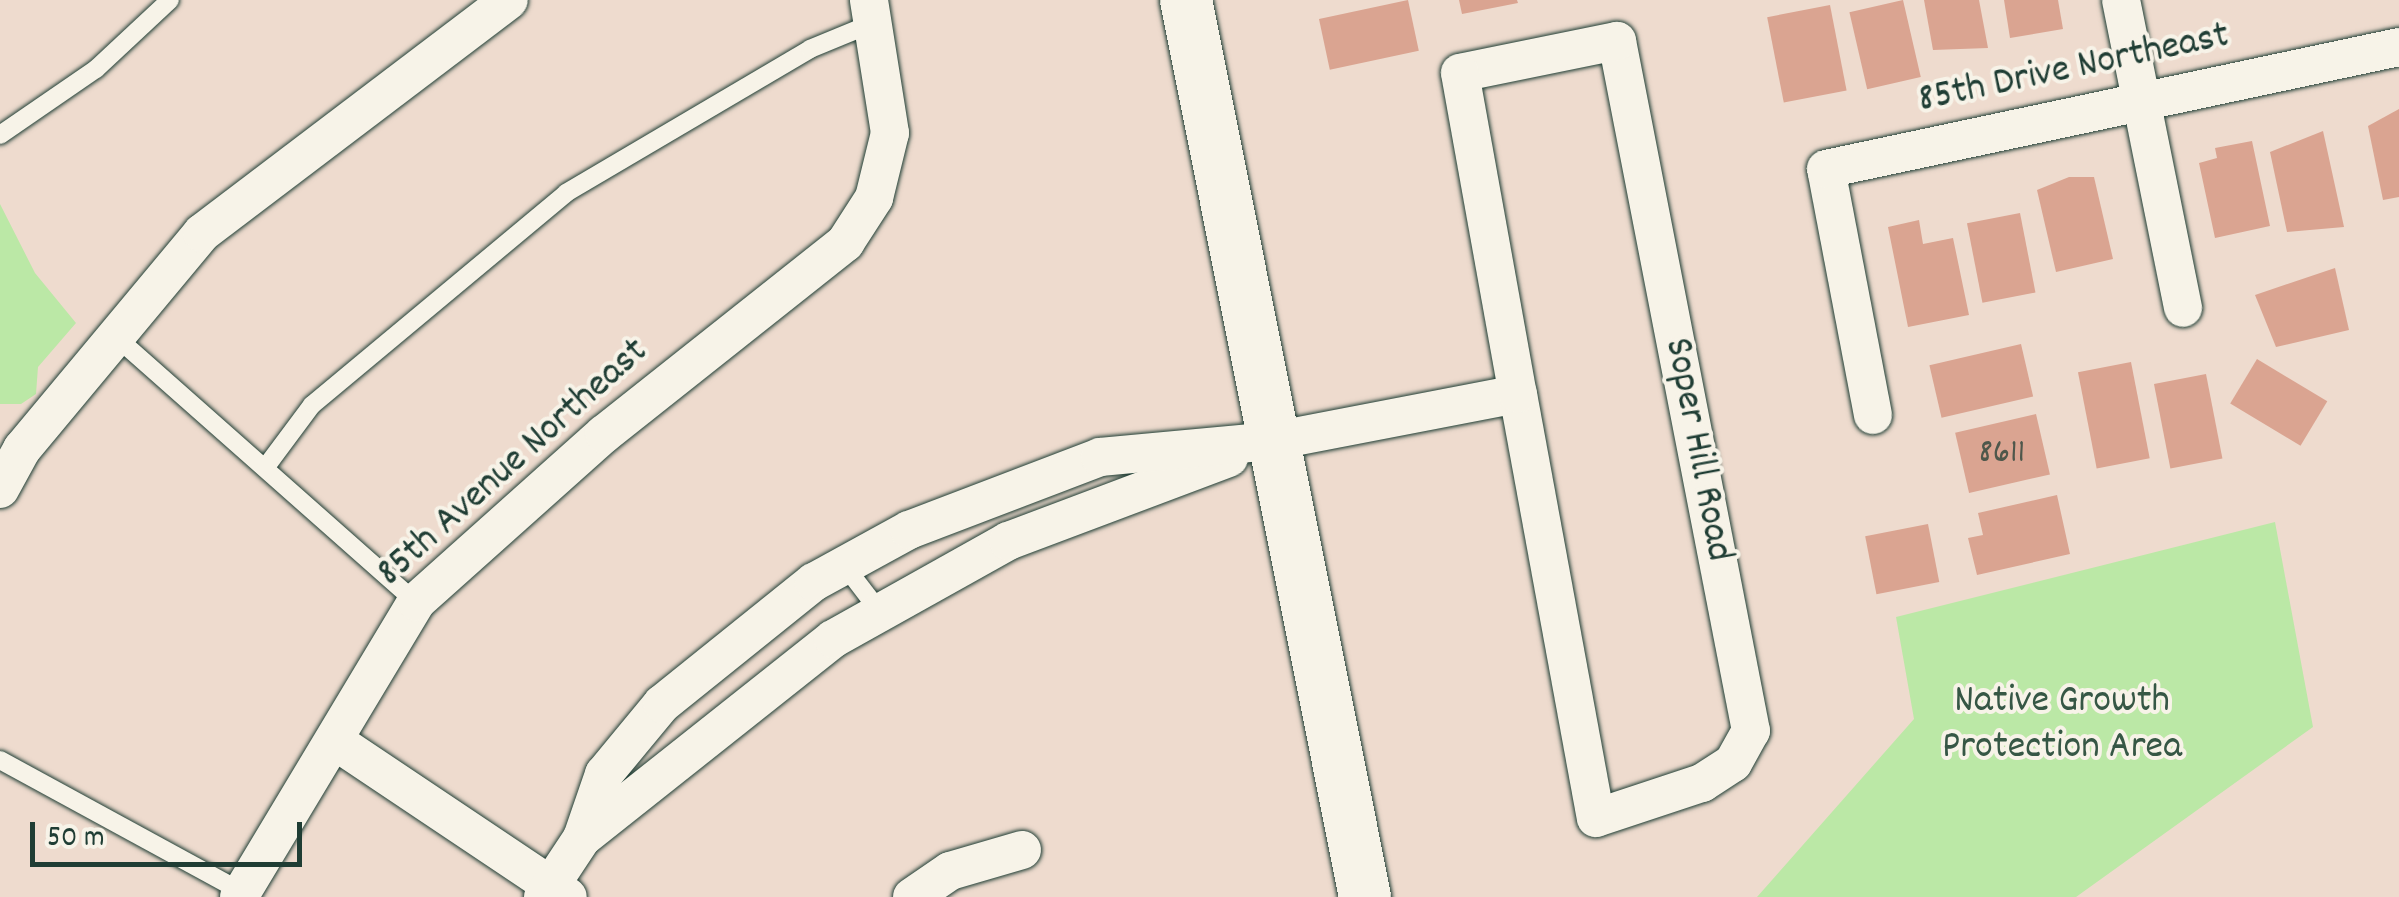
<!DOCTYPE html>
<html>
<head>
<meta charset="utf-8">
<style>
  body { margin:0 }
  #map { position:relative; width:2399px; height:897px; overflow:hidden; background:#eedbce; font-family:Dekko,sans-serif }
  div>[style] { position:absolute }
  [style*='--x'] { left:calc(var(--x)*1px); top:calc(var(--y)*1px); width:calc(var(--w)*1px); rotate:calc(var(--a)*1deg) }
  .green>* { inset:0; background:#bbe8a6 }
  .building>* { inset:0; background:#daa491; transform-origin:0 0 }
  .roads { filter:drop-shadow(0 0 2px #1f3d34) drop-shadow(0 0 2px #1f3d34) }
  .lane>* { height:18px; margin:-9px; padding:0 9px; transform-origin:9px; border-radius:9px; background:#f7f3e8 }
  .street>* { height:38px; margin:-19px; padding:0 19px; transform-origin:19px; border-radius:19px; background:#f7f3e8 }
  .secondary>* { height:52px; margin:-26px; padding:0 26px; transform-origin:26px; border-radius:26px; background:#f7f3e8 }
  span { translate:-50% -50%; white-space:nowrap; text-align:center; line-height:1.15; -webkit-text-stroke:8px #f7f3e8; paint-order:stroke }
  .number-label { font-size:35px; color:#4e574b }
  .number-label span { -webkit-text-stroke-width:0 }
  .street-label { font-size:40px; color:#1f3d34 }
  .park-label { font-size:40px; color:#365745 }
  .scale { position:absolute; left:30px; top:822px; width:272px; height:45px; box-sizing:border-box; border:5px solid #1f3d34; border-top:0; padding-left:12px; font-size:30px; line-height:35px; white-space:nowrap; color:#1f3d34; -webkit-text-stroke:8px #f7f3e8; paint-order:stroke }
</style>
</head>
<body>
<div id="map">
  <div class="green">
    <i style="clip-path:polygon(0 204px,35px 273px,76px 323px,38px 367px,36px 394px,21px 404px,0 404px)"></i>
    <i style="clip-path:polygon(2275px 522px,2313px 727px,2076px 897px,1757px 897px,1914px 719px,1896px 617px)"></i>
  </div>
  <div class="building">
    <i style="left:1408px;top:0;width:52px;height:91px;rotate:78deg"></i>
    <i style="clip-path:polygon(1459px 0,1517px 0,1518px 3px,1462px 14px)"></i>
    <i style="left:1903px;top:0;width:79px;height:55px;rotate:77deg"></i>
    <i style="clip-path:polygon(1924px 0,1979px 0,1988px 48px,1933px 50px)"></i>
    <i style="clip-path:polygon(2004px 0,2058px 0,2063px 29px,2010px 38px)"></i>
    <i style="left:1830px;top:5px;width:87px;height:64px;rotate:79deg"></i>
    <i style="clip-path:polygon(2399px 109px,2399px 197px,2383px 200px,2368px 126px)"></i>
    <i style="clip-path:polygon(2323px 131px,2344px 227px,2287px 232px,2270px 152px)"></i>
    <i style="clip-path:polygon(2252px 141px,2270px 226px,2215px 238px,2199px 163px,2217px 158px,2215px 148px)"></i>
    <i style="clip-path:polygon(2069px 177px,2094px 177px,2113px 259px,2056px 272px,2037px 190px)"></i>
    <i style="left:2020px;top:213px;width:81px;height:54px;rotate:79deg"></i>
    <i style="clip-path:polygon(1919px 220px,1923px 244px,1953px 238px,1969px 315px,1908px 327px,1888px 227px)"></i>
    <i style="clip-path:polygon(2335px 268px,2349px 330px,2276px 347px,2255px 295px)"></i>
    <i style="left:2021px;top:344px;width:54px;height:94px;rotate:77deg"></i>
    <i style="left:2257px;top:359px;width:82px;height:52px;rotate:31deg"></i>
    <i style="left:2131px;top:362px;width:98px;height:54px;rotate:79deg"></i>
    <i style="left:2206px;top:374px;width:86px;height:53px;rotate:79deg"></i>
    <i style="left:2036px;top:414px;width:62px;height:83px;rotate:77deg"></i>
    <i style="clip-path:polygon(2057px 495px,2070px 554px,1977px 575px,1968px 538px,1983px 535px,1978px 513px)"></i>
    <i style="left:1928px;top:524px;width:59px;height:64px;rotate:79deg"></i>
  </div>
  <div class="roads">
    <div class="lane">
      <i style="--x:0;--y:135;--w:116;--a:-34.5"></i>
      <i style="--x:96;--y:69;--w:101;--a:-43"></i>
      <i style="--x:115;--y:336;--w:402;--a:41.5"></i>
      <i style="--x:268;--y:464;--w:74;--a:-53.3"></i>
      <i style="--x:312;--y:405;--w:331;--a:-39.8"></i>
      <i style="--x:566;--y:193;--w:283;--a:-30.5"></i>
      <i style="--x:810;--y:49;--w:68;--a:-22.4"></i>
      <i style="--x:844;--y:565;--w:59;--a:52.5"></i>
      <i style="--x:0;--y:760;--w:276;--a:28.6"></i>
    </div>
    <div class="street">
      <i style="--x:2121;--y:0;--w:314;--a:78.6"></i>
      <i style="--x:1873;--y:415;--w:250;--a:-100.8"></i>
      <i style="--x:1826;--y:169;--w:586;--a:-12.02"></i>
      <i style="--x:0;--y:489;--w:46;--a:-61.2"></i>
      <i style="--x:22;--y:449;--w:281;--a:-50.2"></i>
      <i style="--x:202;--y:233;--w:385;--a:-37.2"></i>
      <i style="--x:335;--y:741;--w:280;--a:33.8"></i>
      <i style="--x:582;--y:838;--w:320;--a:-38.4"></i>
      <i style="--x:833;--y:639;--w:201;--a:-29.2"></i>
      <i style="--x:1008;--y:541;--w:236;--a:-20.6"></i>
      <i style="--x:239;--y:897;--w:344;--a:-59"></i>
      <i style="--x:416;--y:602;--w:252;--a:-41.8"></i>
      <i style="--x:604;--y:434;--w:308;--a:-38.4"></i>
      <i style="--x:845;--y:243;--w:54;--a:-57.2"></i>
      <i style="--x:874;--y:198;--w:67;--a:-76.2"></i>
      <i style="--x:890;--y:133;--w:135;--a:-99"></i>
      <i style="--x:543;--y:897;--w:71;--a:-56.5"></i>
      <i style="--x:582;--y:838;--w:68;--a:-71"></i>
      <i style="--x:604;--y:774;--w:91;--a:-50.4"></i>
      <i style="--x:662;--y:704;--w:195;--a:-38.8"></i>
      <i style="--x:814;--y:582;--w:108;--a:-28.7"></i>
      <i style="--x:909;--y:530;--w:204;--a:-20.9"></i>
      <i style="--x:1100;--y:457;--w:174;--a:-5.3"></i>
      <i style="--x:1273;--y:441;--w:249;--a:-10.9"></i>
      <i style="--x:1518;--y:394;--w:431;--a:79.6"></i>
      <i style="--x:1596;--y:818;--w:112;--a:-18.3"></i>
      <i style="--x:1702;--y:783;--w:37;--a:-33"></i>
      <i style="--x:1733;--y:763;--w:37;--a:-61"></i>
      <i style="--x:1751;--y:731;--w:703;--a:-100.99"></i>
      <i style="--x:1617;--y:41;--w:160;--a:168.5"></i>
      <i style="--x:1460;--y:73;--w:326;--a:79.8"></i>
      <i style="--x:912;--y:897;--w:46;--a:-34.4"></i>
      <i style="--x:950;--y:871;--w:75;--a:-16.3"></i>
    </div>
    <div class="secondary">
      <i style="--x:1186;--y:0;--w:915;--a:78.71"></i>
    </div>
  </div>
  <div class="number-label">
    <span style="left:2002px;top:454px">8611</span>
  </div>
  <div class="street-label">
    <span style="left:2074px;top:70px;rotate:-12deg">85th Drive Northeast</span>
    <span style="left:1696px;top:450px;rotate:79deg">Soper Hill Road</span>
    <span style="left:514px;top:464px;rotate:-42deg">85th Avenue Northeast</span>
  </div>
  <div class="park-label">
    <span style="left:2062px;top:726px">Native Growth<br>Protection Area</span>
  </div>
  <div class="scale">50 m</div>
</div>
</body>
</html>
